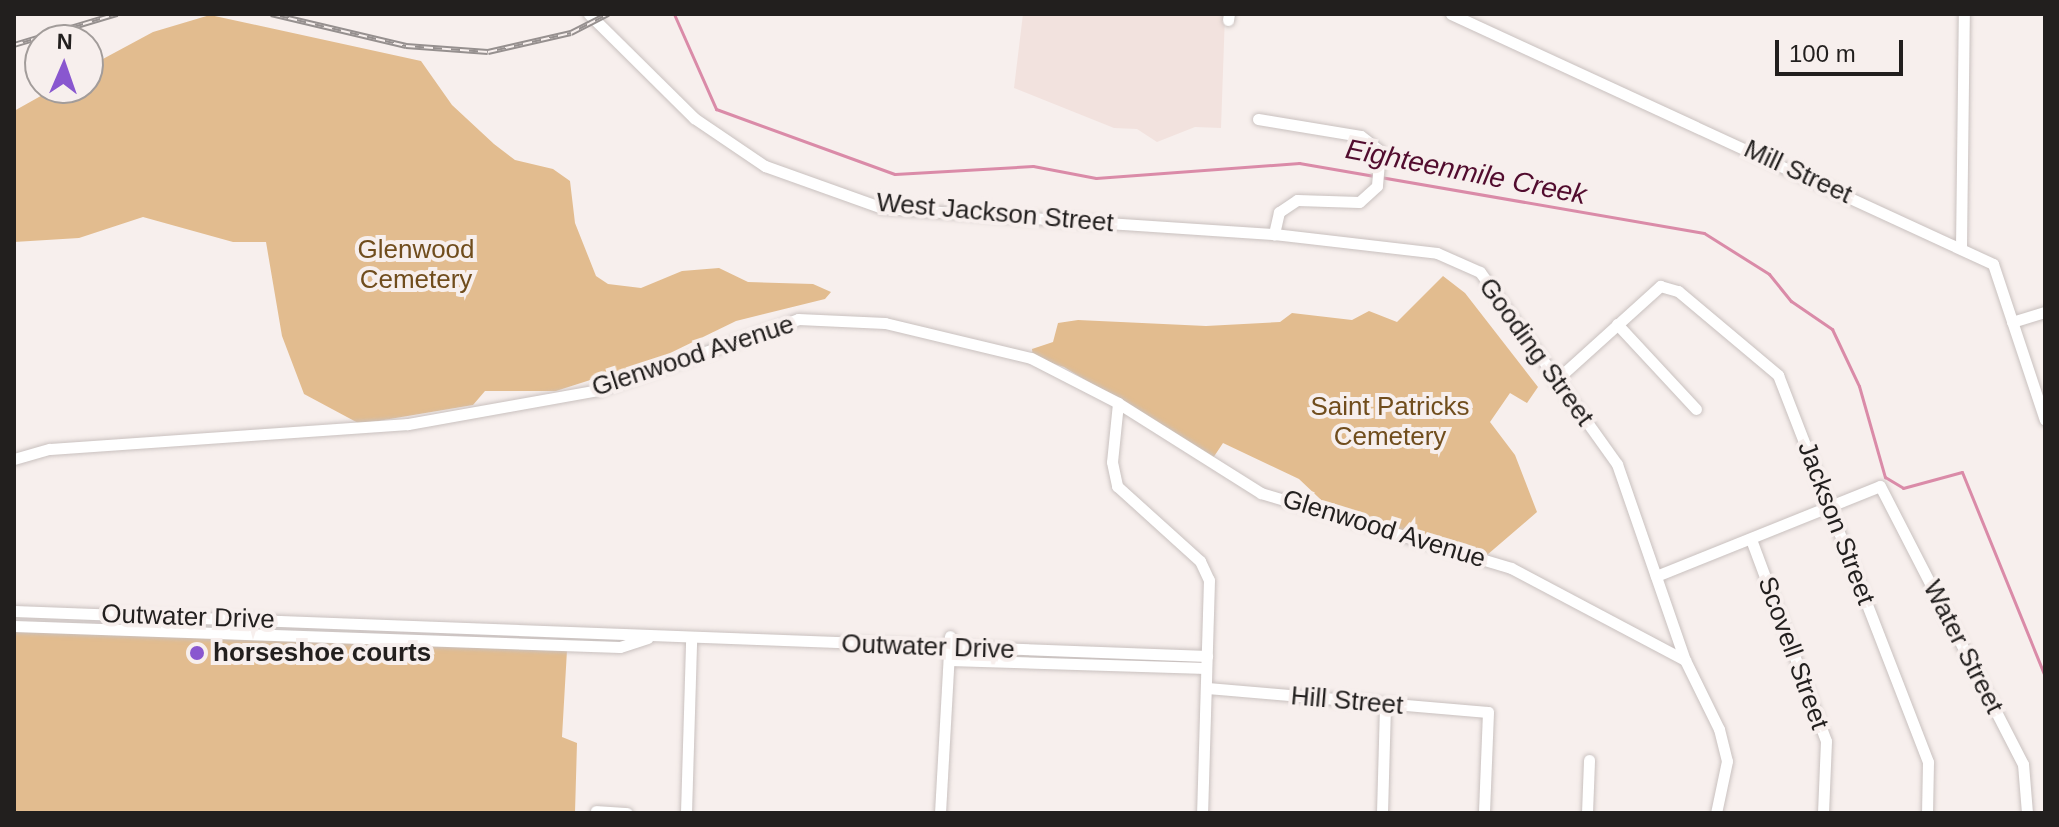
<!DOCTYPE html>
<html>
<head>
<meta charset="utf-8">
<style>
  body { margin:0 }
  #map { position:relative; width:2059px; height:827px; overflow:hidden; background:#f7efed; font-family:Arial,sans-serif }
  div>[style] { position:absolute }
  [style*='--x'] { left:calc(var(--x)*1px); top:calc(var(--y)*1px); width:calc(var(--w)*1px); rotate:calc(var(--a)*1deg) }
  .built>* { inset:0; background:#f2e2de }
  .green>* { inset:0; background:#e2bc8f }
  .stream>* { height:3px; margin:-1.5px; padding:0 1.5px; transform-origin:1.5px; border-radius:1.5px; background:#da8ba8 }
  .roads { filter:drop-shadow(0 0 2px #c9c1bf) drop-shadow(0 0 2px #c9c1bf) }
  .minor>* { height:11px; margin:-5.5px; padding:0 5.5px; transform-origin:5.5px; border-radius:5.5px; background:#fff }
  .rail>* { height:6px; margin-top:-3px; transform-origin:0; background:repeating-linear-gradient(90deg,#f7efed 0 9px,#96908f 0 18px); box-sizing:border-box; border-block:2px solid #96908f }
  .dots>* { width:22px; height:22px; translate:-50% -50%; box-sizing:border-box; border:4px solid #f7efed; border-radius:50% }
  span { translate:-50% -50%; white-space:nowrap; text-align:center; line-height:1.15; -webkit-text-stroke:8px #f7efed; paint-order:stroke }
  .street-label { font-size:26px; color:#221f1e }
  .park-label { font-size:26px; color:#704d1d }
  .poi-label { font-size:26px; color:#221f1e; font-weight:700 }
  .left { translate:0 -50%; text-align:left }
  .water-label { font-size:28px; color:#520c2e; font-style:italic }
  .frame { position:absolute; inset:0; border:16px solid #221f1e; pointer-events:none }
  .north { position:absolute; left:24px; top:24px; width:80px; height:80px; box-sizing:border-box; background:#f7efed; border:2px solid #a29c9a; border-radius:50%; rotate:2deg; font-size:22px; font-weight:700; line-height:32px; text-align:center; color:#221f1e }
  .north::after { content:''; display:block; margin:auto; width:28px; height:36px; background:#8957cf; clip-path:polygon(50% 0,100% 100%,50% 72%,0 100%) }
  .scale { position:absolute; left:1775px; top:40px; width:128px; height:36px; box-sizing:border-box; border:4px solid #221f1e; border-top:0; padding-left:10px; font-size:24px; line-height:28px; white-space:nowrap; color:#221f1e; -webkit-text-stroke:6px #f7efed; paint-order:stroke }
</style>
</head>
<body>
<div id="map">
  <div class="built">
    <i style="clip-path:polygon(1023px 14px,1225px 14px,1221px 128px,1195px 127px,1157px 142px,1137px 129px,1114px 128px,1014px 88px)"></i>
  </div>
  <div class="green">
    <i style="clip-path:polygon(210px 15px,421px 61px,452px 105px,494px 144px,515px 160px,553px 169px,570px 181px,575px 223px,596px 276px,608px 284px,641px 288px,682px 271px,719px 268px,748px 282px,813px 284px,831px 292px,825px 299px,736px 321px,662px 357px,556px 391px,485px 391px,473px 405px,360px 424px,304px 394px,282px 336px,266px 242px,233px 242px,143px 217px,79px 238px,14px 242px,14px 111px,55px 88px,88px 88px,88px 67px,153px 32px)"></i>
    <i style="clip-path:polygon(1443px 276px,1465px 293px,1538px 387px,1527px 403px,1510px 393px,1490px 422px,1515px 455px,1537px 512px,1487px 555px,1336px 514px,1299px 479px,1223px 443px,1213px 458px,1064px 367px,1033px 357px,1032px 349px,1053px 342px,1058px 323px,1078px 320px,1206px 326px,1280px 322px,1292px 313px,1352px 320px,1369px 311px,1397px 322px)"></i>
    <i style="clip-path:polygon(14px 631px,567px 650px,562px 737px,577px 743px,575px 813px,14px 813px)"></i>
  </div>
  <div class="stream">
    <i style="--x:674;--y:14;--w:104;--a:66.1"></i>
    <i style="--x:716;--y:109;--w:190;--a:20"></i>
    <i style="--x:895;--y:174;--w:138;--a:-3.3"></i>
    <i style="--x:1033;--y:166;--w:64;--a:10.8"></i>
    <i style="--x:1096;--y:178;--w:204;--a:-4.2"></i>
    <i style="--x:1299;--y:163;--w:411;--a:9.8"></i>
    <i style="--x:1704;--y:233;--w:77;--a:32.2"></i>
    <i style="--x:1769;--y:274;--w:35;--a:51"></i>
    <i style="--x:1791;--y:301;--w:50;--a:34.3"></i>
    <i style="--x:1832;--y:329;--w:63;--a:64.7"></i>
    <i style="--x:1859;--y:386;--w:95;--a:74.1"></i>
    <i style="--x:1885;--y:477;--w:21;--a:31"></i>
    <i style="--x:1903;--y:488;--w:61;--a:-15.2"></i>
    <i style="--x:1962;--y:472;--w:220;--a:67.9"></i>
  </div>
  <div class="roads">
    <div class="minor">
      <i style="--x:589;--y:14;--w:148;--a:44.7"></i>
      <i style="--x:694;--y:118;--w:86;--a:34.1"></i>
      <i style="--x:765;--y:166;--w:124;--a:19.7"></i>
      <i style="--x:882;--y:208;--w:393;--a:3.8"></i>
      <i style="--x:1274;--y:234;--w:164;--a:6.6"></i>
      <i style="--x:1437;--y:253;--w:47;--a:23.8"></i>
      <i style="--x:1480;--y:272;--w:236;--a:54.5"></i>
      <i style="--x:1617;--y:464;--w:207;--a:70.9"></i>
      <i style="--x:1685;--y:660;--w:77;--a:63.8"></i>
      <i style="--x:1719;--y:729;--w:33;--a:76"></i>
      <i style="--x:1727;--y:761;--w:53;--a:101.9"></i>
      <i style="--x:1451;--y:14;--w:597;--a:24.76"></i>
      <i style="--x:1993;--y:264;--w:164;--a:71.6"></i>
      <i style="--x:1228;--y:20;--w:6;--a:-81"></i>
      <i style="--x:1258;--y:119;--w:104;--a:9.4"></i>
      <i style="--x:1361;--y:136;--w:24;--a:38"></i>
      <i style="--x:1380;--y:151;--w:35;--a:95"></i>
      <i style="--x:1377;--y:186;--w:24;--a:138"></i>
      <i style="--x:1359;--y:202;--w:62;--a:-178.2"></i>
      <i style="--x:1297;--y:200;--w:22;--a:146"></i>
      <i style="--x:1279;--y:212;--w:23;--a:103"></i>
      <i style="--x:1961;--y:247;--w:233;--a:-89.3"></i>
      <i style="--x:2012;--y:322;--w:34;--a:-17"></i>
      <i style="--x:1617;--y:324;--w:116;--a:47.1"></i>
      <i style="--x:1555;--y:381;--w:142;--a:-42.1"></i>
      <i style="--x:1660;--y:286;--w:19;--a:16"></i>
      <i style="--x:1678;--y:291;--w:131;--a:40"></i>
      <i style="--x:1778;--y:375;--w:415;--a:68.8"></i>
      <i style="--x:1928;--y:762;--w:51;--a:91.1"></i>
      <i style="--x:1118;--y:403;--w:59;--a:95.8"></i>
      <i style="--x:1112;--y:462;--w:25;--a:78"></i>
      <i style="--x:1117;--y:486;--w:112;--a:42.1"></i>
      <i style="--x:1200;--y:561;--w:21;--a:65"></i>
      <i style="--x:1209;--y:580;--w:233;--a:91.7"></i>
      <i style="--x:14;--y:459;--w:37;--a:-16"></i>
      <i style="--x:50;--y:449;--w:359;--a:-4"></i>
      <i style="--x:408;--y:424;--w:193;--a:-10.1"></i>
      <i style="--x:598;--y:390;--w:212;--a:-19.5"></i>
      <i style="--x:798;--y:319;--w:87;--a:2.6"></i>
      <i style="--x:885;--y:323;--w:150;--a:13.5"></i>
      <i style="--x:1031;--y:358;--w:98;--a:27.3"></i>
      <i style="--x:1118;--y:403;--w:169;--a:32.2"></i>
      <i style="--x:1261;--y:493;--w:261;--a:16.7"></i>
      <i style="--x:1511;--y:568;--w:197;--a:27.9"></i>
      <i style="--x:1752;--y:542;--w:212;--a:69.6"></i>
      <i style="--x:1826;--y:741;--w:72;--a:92.4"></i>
      <i style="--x:1656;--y:576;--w:241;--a:-21.9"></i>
      <i style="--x:1880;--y:486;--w:313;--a:62.8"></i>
      <i style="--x:2023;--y:764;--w:49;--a:85.3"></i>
      <i style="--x:14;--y:611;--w:1194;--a:2.16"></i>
      <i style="--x:14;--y:626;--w:606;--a:1.98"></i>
      <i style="--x:620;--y:647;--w:29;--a:-18"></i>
      <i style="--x:949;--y:660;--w:257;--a:1.8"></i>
      <i style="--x:1207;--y:688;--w:282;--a:4.9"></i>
      <i style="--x:1488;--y:712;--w:101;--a:92.3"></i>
      <i style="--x:596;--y:811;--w:31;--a:4"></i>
      <i style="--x:686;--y:813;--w:173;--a:-88.3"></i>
      <i style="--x:940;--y:813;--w:177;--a:-86.8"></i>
      <i style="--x:1382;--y:813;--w:109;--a:-88.4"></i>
      <i style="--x:1587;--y:813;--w:53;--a:-87.8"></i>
    </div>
  </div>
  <div class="rail">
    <i style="--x:271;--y:14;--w:139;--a:13.3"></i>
    <i style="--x:406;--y:46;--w:82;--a:4.2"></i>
    <i style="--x:488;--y:52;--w:85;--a:-12.9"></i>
    <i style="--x:571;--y:33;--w:42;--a:-27.2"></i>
    <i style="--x:14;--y:45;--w:108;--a:-16.8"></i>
  </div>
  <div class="dots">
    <i style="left:197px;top:653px;background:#8957cf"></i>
  </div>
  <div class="street-label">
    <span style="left:1798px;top:172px;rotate:25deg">Mill Street</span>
    <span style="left:995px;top:213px;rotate:5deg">West Jackson Street</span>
    <span style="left:1536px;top:352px;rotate:54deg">Gooding Street</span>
    <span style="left:693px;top:356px;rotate:-18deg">Glenwood Avenue</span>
    <span style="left:1836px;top:523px;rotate:69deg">Jackson Street</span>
    <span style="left:1384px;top:529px;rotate:17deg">Glenwood Avenue</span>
    <span style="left:188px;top:617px;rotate:2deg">Outwater Drive</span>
    <span style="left:928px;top:647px;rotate:2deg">Outwater Drive</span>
    <span style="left:1963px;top:647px;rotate:63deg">Water Street</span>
    <span style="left:1793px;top:653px;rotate:70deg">Scovell Street</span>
    <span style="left:1347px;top:701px;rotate:5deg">Hill Street</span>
  </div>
  <div class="park-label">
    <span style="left:416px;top:265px">Glenwood<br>Cemetery</span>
    <span style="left:1390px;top:422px">Saint Patricks<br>Cemetery</span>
  </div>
  <div class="poi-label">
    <span class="left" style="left:213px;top:653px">horseshoe courts</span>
  </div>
  <div class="water-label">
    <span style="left:1466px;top:172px;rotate:11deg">Eighteenmile Creek</span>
  </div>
  <div class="frame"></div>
  <div class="north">N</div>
  <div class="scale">100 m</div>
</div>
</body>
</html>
